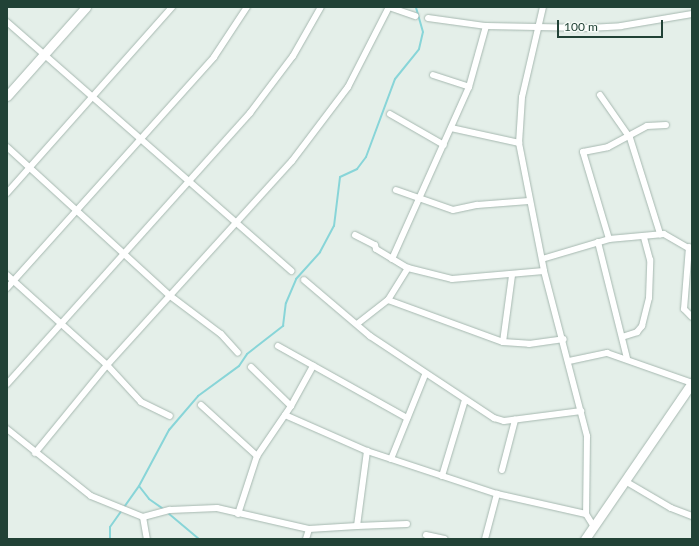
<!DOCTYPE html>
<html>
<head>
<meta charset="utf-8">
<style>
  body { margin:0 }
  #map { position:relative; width:699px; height:546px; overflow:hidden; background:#e4efe9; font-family:Lato,sans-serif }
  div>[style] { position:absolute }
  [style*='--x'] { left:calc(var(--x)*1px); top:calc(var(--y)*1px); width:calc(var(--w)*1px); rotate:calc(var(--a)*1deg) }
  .stream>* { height:2px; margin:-1px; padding:0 1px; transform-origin:1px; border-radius:1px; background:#88d5d8 }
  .roads { filter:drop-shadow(0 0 1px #a6b8b0) drop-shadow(0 0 1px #a6b8b0) }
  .street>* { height:6px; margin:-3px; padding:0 3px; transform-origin:3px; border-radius:3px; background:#fff }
  .secondary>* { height:9px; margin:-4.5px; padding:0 4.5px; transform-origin:4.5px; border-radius:4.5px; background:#fff }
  span { translate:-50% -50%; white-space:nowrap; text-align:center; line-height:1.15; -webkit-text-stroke:4px #f5fbf7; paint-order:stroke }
  .frame { position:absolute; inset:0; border:8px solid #214236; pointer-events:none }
  .scale { position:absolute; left:557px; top:20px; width:106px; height:18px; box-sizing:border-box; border:2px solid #214236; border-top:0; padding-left:5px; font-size:12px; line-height:14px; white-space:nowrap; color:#214236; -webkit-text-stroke:3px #f5fbf7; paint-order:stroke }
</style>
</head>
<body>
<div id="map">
  <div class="stream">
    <i style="--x:139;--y:486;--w:16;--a:52"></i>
    <i style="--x:149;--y:499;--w:19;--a:35"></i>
    <i style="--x:168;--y:513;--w:40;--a:40"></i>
    <i style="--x:110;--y:539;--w:12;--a:-90"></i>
    <i style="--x:110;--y:527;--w:50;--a:-54.7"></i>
    <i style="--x:139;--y:486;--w:64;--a:-61.8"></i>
    <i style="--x:169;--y:430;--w:45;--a:-49.5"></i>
    <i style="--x:198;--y:396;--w:51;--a:-36.2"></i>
    <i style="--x:239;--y:366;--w:14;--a:-56"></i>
    <i style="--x:247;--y:354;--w:46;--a:-37.9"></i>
    <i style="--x:283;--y:326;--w:23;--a:-83"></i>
    <i style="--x:286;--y:303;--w:26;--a:-67"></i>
    <i style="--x:296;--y:279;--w:36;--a:-48"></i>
    <i style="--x:320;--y:252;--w:30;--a:-62"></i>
    <i style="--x:334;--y:226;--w:49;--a:-83"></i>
    <i style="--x:340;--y:177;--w:19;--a:-25"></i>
    <i style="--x:357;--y:169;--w:15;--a:-53"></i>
    <i style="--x:366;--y:157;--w:83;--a:-69.6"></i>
    <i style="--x:395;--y:79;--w:38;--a:-51"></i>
    <i style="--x:419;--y:49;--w:17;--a:-77"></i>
    <i style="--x:423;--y:32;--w:26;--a:-106"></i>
  </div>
  <div class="roads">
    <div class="street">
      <i style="--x:389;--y:7;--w:28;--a:19"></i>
      <i style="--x:543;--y:7;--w:92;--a:103.1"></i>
      <i style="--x:522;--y:97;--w:46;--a:93.7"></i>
      <i style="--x:519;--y:143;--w:130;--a:78.9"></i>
      <i style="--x:544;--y:271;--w:171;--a:75.4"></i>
      <i style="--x:587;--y:436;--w:78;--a:90.7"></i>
      <i style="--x:586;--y:514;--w:15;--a:58"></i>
      <i style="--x:428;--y:18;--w:59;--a:7.9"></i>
      <i style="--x:486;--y:26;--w:102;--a:1.1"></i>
      <i style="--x:588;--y:28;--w:33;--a:-3"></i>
      <i style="--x:621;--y:26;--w:72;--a:-9.6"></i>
      <i style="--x:7;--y:22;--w:378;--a:41.2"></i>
      <i style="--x:433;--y:75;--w:38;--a:18"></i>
      <i style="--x:600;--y:95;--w:52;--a:55.1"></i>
      <i style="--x:630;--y:138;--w:101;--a:72.6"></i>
      <i style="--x:390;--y:114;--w:62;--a:29.9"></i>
      <i style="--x:451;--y:128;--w:70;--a:12.4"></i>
      <i style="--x:7;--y:147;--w:219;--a:42.4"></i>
      <i style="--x:169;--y:295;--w:65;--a:36.9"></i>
      <i style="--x:221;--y:334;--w:25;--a:48"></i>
      <i style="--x:396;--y:190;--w:60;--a:19.3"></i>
      <i style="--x:453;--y:210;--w:25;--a:-12"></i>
      <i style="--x:477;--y:205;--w:52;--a:-4.4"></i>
      <i style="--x:7;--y:193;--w:249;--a:-48.4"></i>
      <i style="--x:355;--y:235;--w:22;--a:27"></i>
      <i style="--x:375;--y:245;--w:4;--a:76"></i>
      <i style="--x:376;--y:249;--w:37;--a:31"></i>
      <i style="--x:408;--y:268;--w:45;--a:14"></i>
      <i style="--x:452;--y:279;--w:92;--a:-5"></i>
      <i style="--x:609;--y:239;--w:91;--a:-106.6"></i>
      <i style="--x:583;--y:152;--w:25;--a:-11"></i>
      <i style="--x:608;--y:147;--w:44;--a:-28.3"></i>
      <i style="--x:647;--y:126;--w:19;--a:-3"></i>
      <i style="--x:598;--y:242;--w:120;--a:76"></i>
      <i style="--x:689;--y:247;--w:62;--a:94.6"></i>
      <i style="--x:684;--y:309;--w:11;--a:45"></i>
      <i style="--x:392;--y:259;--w:188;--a:-65.9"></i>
      <i style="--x:469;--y:87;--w:63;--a:-74.4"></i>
      <i style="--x:542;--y:259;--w:70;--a:-16.6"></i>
      <i style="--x:609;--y:239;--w:55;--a:-5.2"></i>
      <i style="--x:664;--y:234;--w:32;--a:30"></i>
      <i style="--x:7;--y:275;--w:135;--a:42"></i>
      <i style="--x:107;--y:365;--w:50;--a:47.4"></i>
      <i style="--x:141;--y:402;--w:32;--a:26"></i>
      <i style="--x:304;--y:280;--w:87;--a:40.3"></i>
      <i style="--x:370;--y:336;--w:149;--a:33.5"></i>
      <i style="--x:494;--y:418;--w:10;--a:17"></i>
      <i style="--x:504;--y:421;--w:78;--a:-7.4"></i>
      <i style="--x:7;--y:288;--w:310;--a:-48.1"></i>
      <i style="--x:214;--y:57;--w:60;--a:-56.6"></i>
      <i style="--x:388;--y:300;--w:122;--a:20.1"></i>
      <i style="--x:503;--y:342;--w:26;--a:4"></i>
      <i style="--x:529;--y:344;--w:35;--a:-8"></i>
      <i style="--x:357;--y:324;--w:39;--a:-38"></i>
      <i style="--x:388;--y:300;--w:38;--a:-58"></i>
      <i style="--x:622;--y:337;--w:16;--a:-18"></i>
      <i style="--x:637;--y:332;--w:8;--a:-50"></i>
      <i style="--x:642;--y:326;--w:29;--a:-76"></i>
      <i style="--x:649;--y:298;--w:38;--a:-88"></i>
      <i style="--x:650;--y:260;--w:23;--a:-105"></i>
      <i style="--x:503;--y:342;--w:68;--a:-82.3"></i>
      <i style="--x:278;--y:346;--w:148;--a:29.2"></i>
      <i style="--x:569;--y:361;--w:39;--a:-12"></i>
      <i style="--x:607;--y:353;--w:90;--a:19.4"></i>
      <i style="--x:251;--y:367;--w:56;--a:44.3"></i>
      <i style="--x:7;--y:384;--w:364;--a:-48.1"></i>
      <i style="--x:250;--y:113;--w:71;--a:-53"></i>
      <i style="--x:293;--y:56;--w:56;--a:-60.3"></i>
      <i style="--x:201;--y:405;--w:76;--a:42.3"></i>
      <i style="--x:285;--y:415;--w:90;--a:23.7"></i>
      <i style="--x:367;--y:451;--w:137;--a:18.3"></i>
      <i style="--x:497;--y:494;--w:91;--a:12.7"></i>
      <i style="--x:7;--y:429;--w:107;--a:38.6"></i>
      <i style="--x:91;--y:496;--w:56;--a:22"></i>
      <i style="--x:143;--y:517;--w:28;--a:-15"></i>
      <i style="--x:170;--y:510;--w:47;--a:-2.4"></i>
      <i style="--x:217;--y:508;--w:94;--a:12.9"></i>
      <i style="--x:309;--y:529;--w:48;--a:-3.6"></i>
      <i style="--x:357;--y:526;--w:76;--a:-82.4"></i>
      <i style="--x:35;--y:453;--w:114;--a:-50.7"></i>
      <i style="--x:107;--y:365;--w:275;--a:-47.8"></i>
      <i style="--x:292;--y:161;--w:93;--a:-52.9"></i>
      <i style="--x:348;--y:87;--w:90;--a:-62.9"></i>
      <i style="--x:391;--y:459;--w:91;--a:-68"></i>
      <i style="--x:502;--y:470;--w:52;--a:-75.4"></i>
      <i style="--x:442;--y:476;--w:79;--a:-73.2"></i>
      <i style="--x:625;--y:481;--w:53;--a:30.4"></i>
      <i style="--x:671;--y:508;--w:22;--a:21"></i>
      <i style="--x:238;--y:514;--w:61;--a:-71.9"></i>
      <i style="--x:257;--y:456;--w:60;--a:-55.8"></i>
      <i style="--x:291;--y:406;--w:46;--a:-61.2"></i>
      <i style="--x:143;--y:517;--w:22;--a:80"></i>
      <i style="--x:357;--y:526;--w:50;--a:-2.3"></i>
      <i style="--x:426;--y:535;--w:19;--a:12"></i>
      <i style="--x:306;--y:539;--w:10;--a:-73"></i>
      <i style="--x:485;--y:539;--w:47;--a:-75.1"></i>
    </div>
    <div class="secondary">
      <i style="--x:7;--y:96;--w:119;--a:-48.4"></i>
      <i style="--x:585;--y:539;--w:189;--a:-55.6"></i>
    </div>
  </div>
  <div class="frame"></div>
  <div class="scale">100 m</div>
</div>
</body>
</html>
